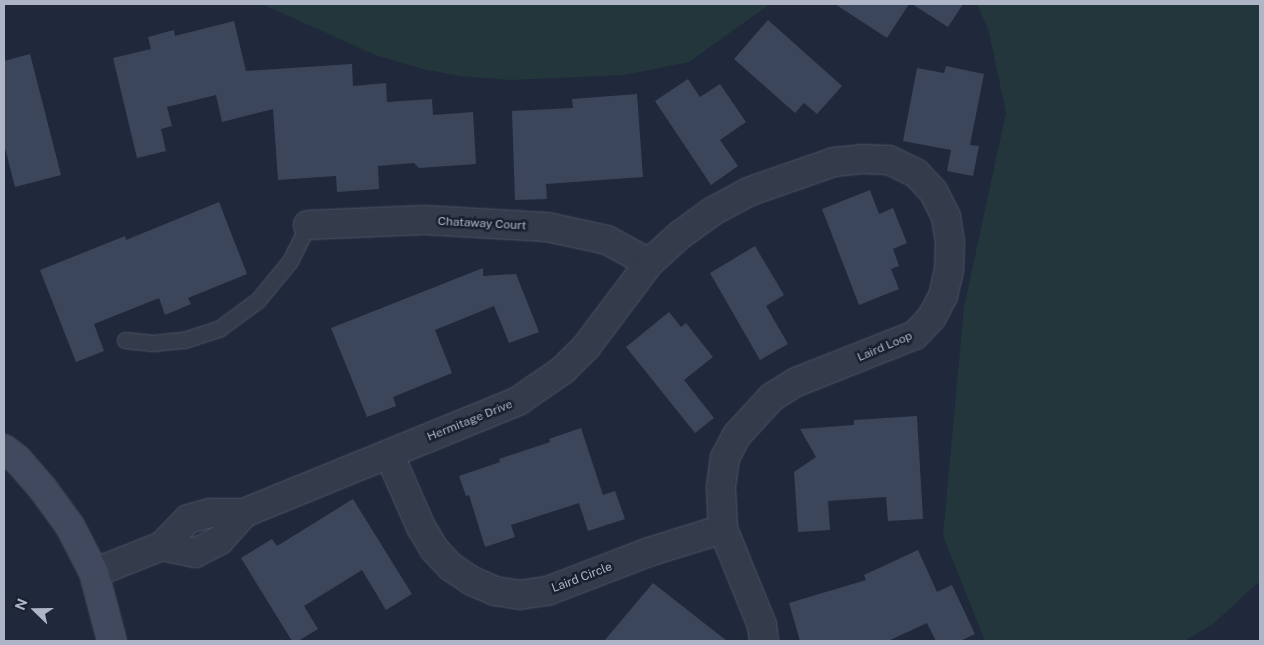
<!DOCTYPE html>
<html>
<head>
<meta charset="utf-8">
<style>
  body { margin:0 }
  #map { position:relative; width:1264px; height:645px; overflow:hidden; background:#20283b; font-family:"Public Sans",sans-serif }
  div>[style] { position:absolute }
  [style*='--x'] { left:calc(var(--x)*1px); top:calc(var(--y)*1px); width:calc(var(--w)*1px); rotate:calc(var(--a)*1deg) }
  .green>* { inset:0; background:#22363c }
  .building>* { inset:0; background:#3c465b }
  .roads { filter:drop-shadow(0 0 1px #4e5566) drop-shadow(0 0 1px #4e5566) }
  .lane>* { height:15px; margin:-7.5px; padding:0 7.5px; transform-origin:7.5px; border-radius:7.5px; background:#343b4b }
  .street>* { height:28px; margin:-14px; padding:0 14px; transform-origin:14px; border-radius:14px; background:#343b4b }
  .secondary>* { height:28px; margin:-14px; padding:0 14px; transform-origin:14px; border-radius:14px; background:#41495e }
  span { translate:-50% -50%; white-space:nowrap; text-align:center; line-height:1.15; -webkit-text-stroke:5px #19202f; paint-order:stroke }
  .street-label { font-size:12px; color:#aeb5c7 }
  .frame { position:absolute; inset:0; border:5px solid #aeb5c7; pointer-events:none }
  .north { position:absolute; left:10px; top:585px; width:50px; height:50px; -webkit-text-stroke:4px #19202f; paint-order:stroke; rotate:292deg; font-size:14px; font-weight:700; line-height:20px; text-align:center; color:#aeb5c7 }
  .north::after { content:''; display:block; margin:auto; width:18px; height:22px; background:#aeb5c7; clip-path:polygon(50% 0,100% 100%,50% 72%,0 100%) }
</style>
</head>
<body>
<div id="map">
  <div class="green">
    <i style="clip-path:polygon(262px 4px,770px 4px,689px 62px,624px 75px,511px 80px,460px 76px,423px 69px,375px 55px)"></i>
    <i style="clip-path:polygon(977px 4px,1260px 4px,1260px 581px,1213px 624px,1184px 641px,985px 641px,943px 536px,964px 307px,1006px 113px,989px 32px)"></i>
  </div>
  <div class="building">
    <i style="clip-path:polygon(835px 4px,909px 4px,887px 38px)"></i>
    <i style="clip-path:polygon(912px 4px,963px 4px,948px 27px)"></i>
    <i style="clip-path:polygon(768px 20px,842px 86px,817px 114px,804px 103px,795px 113px,734px 59px)"></i>
    <i style="clip-path:polygon(234px 21px,246px 71px,352px 64px,353px 86px,386px 83px,387px 102px,432px 99px,433px 115px,473px 112px,476px 164px,419px 168px,414px 163px,378px 166px,379px 189px,337px 192px,336px 176px,278px 180px,273px 109px,222px 122px,216px 95px,167px 107px,172px 126px,161px 129px,166px 151px,137px 158px,113px 58px,151px 49px,148px 37px,174px 30px,175px 36px)"></i>
    <i style="clip-path:polygon(30px 54px,61px 175px,15px 187px,4px 144px,4px 61px)"></i>
    <i style="clip-path:polygon(946px 66px,984px 74px,970px 145px,979px 146px,973px 176px,947px 171px,951px 150px,903px 141px,917px 68px,944px 73px)"></i>
    <i style="clip-path:polygon(688px 79px,700px 97px,720px 84px,746px 122px,720px 140px,738px 166px,711px 185px,655px 101px)"></i>
    <i style="clip-path:polygon(637px 94px,643px 177px,546px 184px,547px 199px,515px 200px,512px 111px,573px 108px,572px 99px)"></i>
    <i style="clip-path:polygon(870px 190px,879px 214px,893px 208px,907px 243px,893px 249px,899px 266px,891px 269px,899px 289px,859px 305px,822px 209px)"></i>
    <i style="clip-path:polygon(219px 202px,247px 274px,188px 298px,191px 304px,165px 315px,159px 298px,94px 324px,104px 351px,76px 362px,40px 270px,125px 236px,126px 240px)"></i>
    <i style="clip-path:polygon(755px 246px,784px 295px,766px 306px,788px 344px,760px 360px,710px 273px)"></i>
    <i style="clip-path:polygon(483px 268px,483px 276px,516px 274px,539px 332px,509px 343px,494px 306px,435px 330px,452px 373px,393px 397px,396px 406px,367px 417px,331px 328px)"></i>
    <i style="clip-path:polygon(669px 312px,681px 327px,686px 323px,713px 357px,684px 380px,714px 418px,695px 433px,626px 347px)"></i>
    <i style="clip-path:polygon(917px 416px,923px 519px,888px 521px,886px 497px,828px 501px,830px 530px,798px 532px,794px 472px,816px 457px,800px 429px,854px 425px,854px 420px)"></i>
    <i style="clip-path:polygon(581px 428px,603px 495px,615px 491px,625px 519px,588px 531px,579px 503px,511px 525px,515px 537px,485px 547px,469px 495px,466px 496px,459px 476px,500px 462px,499px 459px,550px 442px,549px 439px)"></i>
    <i style="clip-path:polygon(353px 499px,412px 594px,386px 610px,362px 570px,304px 606px,318px 629px,298px 641px,292px 641px,241px 558px,272px 539px,277px 546px)"></i>
    <i style="clip-path:polygon(918px 550px,937px 592px,952px 585px,975px 634px,960px 641px,936px 641px,927px 623px,888px 641px,800px 641px,789px 603px,866px 580px,864px 575px)"></i>
    <i style="clip-path:polygon(653px 583px,727px 641px,604px 641px)"></i>
  </div>
  <div class="roads">
    <div class="lane">
      <i style="--x:125;--y:340;--w:28;--a:6"></i>
      <i style="--x:153;--y:343;--w:31;--a:-6"></i>
      <i style="--x:184;--y:340;--w:38;--a:-18"></i>
      <i style="--x:220;--y:328;--w:47;--a:-36.4"></i>
      <i style="--x:258;--y:300;--w:50;--a:-50.6"></i>
      <i style="--x:290;--y:261;--w:40;--a:-63.4"></i>
    </div>
    <div class="street">
      <i style="--x:308;--y:225;--w:116;--a:-2.5"></i>
      <i style="--x:424;--y:220;--w:123;--a:3.3"></i>
      <i style="--x:547;--y:227;--w:61;--a:12.2"></i>
      <i style="--x:607;--y:240;--w:48;--a:28.7"></i>
      <i style="--x:389;--y:454;--w:80;--a:66.3"></i>
      <i style="--x:421;--y:527;--w:26;--a:59"></i>
      <i style="--x:434;--y:549;--w:25;--a:47"></i>
      <i style="--x:451;--y:567;--w:25;--a:34"></i>
      <i style="--x:472;--y:581;--w:25;--a:23"></i>
      <i style="--x:495;--y:591;--w:25;--a:9"></i>
      <i style="--x:520;--y:595;--w:30;--a:-9"></i>
      <i style="--x:550;--y:590;--w:106;--a:-21"></i>
      <i style="--x:649;--y:552;--w:77;--a:-17.3"></i>
      <i style="--x:162;--y:546;--w:34;--a:12"></i>
      <i style="--x:195;--y:553;--w:28;--a:-27"></i>
      <i style="--x:220;--y:540;--w:36;--a:-48"></i>
      <i style="--x:94;--y:573;--w:73;--a:-21.7"></i>
      <i style="--x:162;--y:546;--w:37;--a:-46"></i>
      <i style="--x:188;--y:519;--w:24;--a:-15"></i>
      <i style="--x:211;--y:513;--w:33;--a:0"></i>
      <i style="--x:244;--y:513;--w:296;--a:-22.2"></i>
      <i style="--x:518;--y:401;--w:55;--a:-34.6"></i>
      <i style="--x:563;--y:370;--w:33;--a:-45"></i>
      <i style="--x:586;--y:347;--w:105;--a:-53.1"></i>
      <i style="--x:649;--y:263;--w:42;--a:-42.1"></i>
      <i style="--x:680;--y:235;--w:41;--a:-36"></i>
      <i style="--x:713;--y:211;--w:40;--a:-28"></i>
      <i style="--x:748;--y:192;--w:91;--a:-19.2"></i>
      <i style="--x:834;--y:162;--w:28;--a:-6"></i>
      <i style="--x:862;--y:159;--w:27;--a:2"></i>
      <i style="--x:889;--y:160;--w:30;--a:26"></i>
      <i style="--x:916;--y:173;--w:25;--a:47"></i>
      <i style="--x:933;--y:191;--w:29;--a:63"></i>
      <i style="--x:946;--y:217;--w:26;--a:81"></i>
      <i style="--x:950;--y:243;--w:27;--a:92"></i>
      <i style="--x:949;--y:270;--w:27;--a:103"></i>
      <i style="--x:943;--y:296;--w:24;--a:118"></i>
      <i style="--x:932;--y:317;--w:25;--a:133"></i>
      <i style="--x:915;--y:335;--w:128;--a:158.4"></i>
      <i style="--x:796;--y:382;--w:28;--a:148"></i>
      <i style="--x:772;--y:397;--w:52;--a:132.6"></i>
      <i style="--x:737;--y:435;--w:26;--a:118"></i>
      <i style="--x:725;--y:458;--w:30;--a:98"></i>
      <i style="--x:721;--y:488;--w:41;--a:87.2"></i>
      <i style="--x:723;--y:529;--w:104;--a:67.9"></i>
      <i style="--x:762;--y:625;--w:16;--a:83"></i>
    </div>
    <div class="secondary">
      <i style="--x:4;--y:449;--w:16;--a:38"></i>
      <i style="--x:17;--y:459;--w:40;--a:49"></i>
      <i style="--x:43;--y:489;--w:46;--a:53.9"></i>
      <i style="--x:70;--y:526;--w:53;--a:62.9"></i>
      <i style="--x:94;--y:573;--w:70;--a:75.2"></i>
    </div>
  </div>
  <div class="street-label">
    <span style="left:482px;top:224px;rotate:3deg">Chataway Court</span>
    <span style="left:885px;top:347px;rotate:-23deg">Laird Loop</span>
    <span style="left:470px;top:421px;rotate:-22deg">Hermitage Drive</span>
    <span style="left:582px;top:578px;rotate:-21deg">Laird Circle</span>
  </div>
  <div class="frame"></div>
  <div class="north">N</div>
</div>
</body>
</html>
